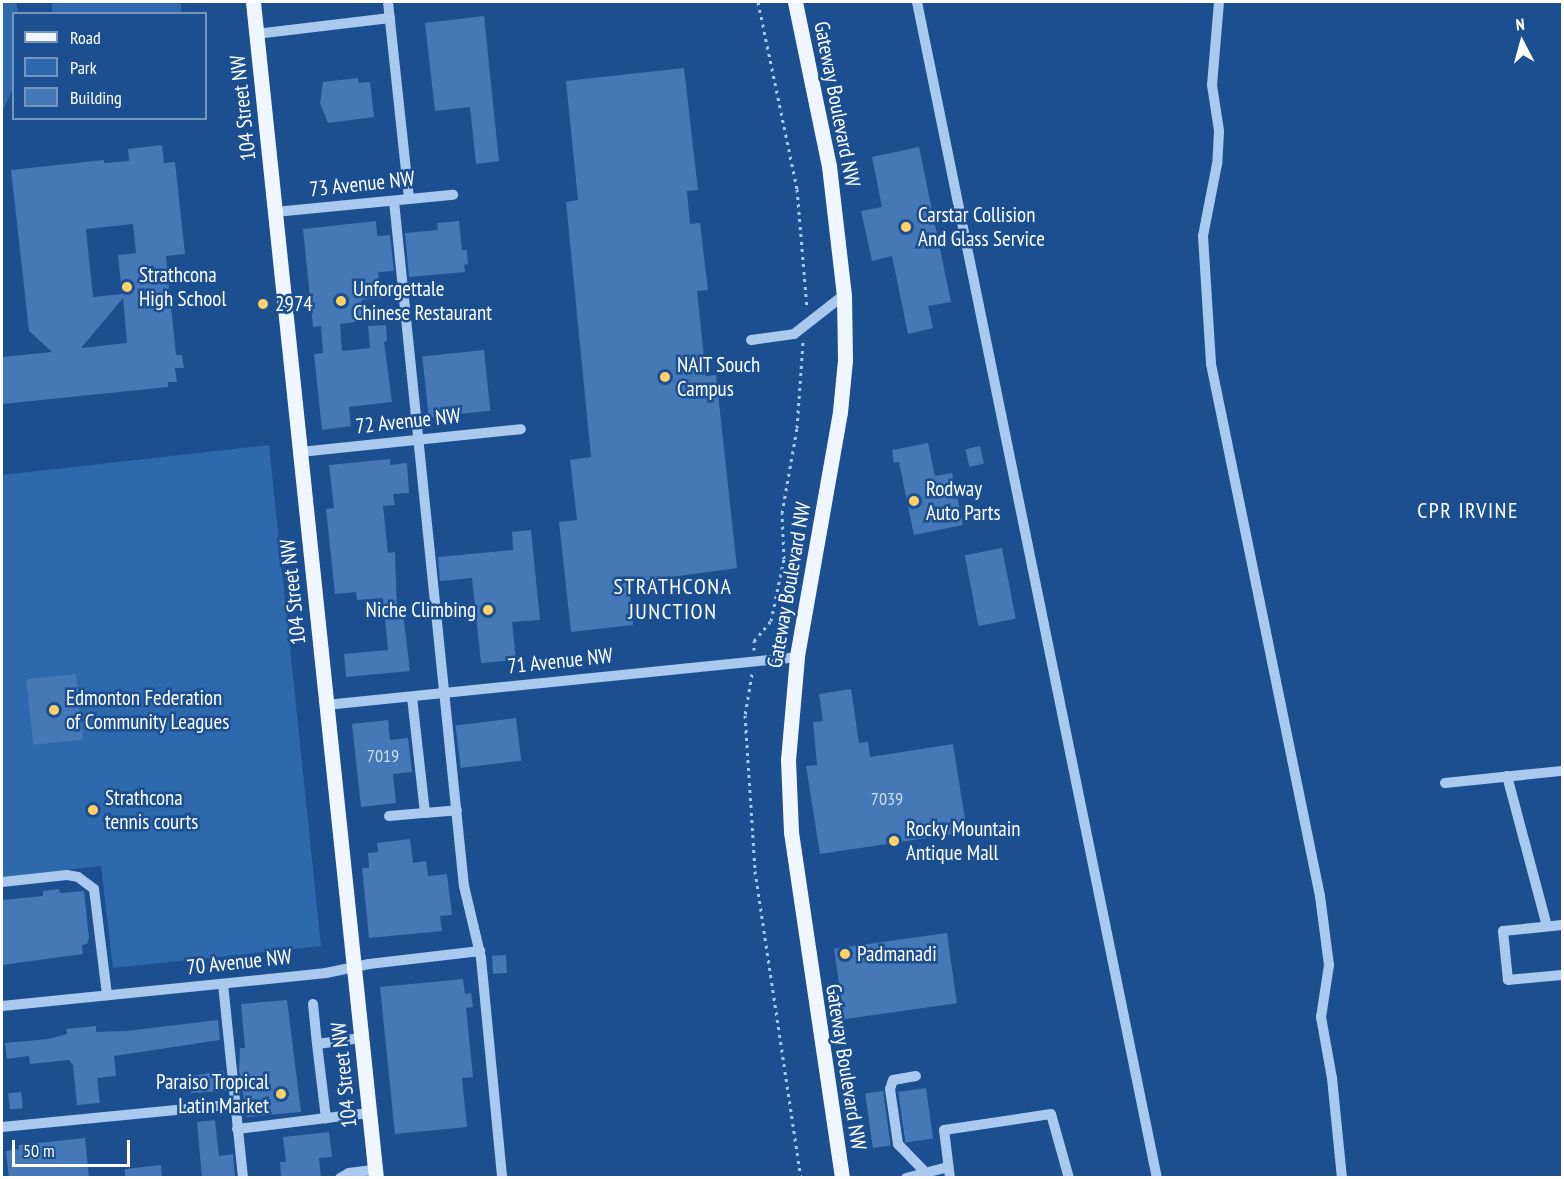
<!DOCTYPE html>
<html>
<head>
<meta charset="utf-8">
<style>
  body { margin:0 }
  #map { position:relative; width:1564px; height:1179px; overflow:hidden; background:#1b4f8f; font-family:"PT Sans Narrow",sans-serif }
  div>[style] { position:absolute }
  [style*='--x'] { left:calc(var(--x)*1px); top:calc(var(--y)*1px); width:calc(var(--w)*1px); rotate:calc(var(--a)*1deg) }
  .green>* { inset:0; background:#2e69ad; transform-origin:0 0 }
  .building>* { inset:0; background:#4478b7; transform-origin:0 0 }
  .path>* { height:3px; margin-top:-1.5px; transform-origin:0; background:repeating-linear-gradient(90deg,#a9c9ee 0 3px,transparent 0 7.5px) }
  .minor>* { height:10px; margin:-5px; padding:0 5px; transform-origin:5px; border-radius:5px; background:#a9c9ee }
  .major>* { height:15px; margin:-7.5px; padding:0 7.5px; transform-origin:7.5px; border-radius:7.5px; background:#f0f6ff }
  .dots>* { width:16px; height:16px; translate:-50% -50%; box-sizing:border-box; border:3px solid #1b4f8f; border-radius:50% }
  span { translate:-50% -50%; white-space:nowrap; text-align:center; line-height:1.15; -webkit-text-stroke:5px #1b4f8f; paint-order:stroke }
  .number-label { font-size:18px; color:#d0dded }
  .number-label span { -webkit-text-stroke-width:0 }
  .street-label { font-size:21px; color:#fff }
  .poi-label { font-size:21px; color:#fff }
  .left { translate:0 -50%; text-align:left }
  .right { translate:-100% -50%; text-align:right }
  .neighbourhood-label { font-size:22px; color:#fff; letter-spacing:1.5px }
  .frame { position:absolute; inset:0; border:3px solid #fff; pointer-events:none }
  .legend { position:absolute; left:12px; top:12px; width:195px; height:108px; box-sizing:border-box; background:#1b4f8f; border:2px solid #7695bc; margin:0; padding:8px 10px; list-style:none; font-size:18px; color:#fff }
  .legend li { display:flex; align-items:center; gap:12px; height:30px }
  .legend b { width:30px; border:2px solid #7695bc }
  .north { position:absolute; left:1492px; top:12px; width:60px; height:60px; -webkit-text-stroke:4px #1b4f8f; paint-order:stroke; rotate:354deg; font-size:16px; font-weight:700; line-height:24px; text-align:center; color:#fff }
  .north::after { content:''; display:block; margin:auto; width:21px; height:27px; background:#fff; clip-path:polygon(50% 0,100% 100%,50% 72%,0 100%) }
  .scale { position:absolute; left:12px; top:1140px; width:118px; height:27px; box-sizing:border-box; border:3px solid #fff; border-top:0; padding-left:8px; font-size:18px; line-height:21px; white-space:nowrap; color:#fff; -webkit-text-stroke:4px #1b4f8f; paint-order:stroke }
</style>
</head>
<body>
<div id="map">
  <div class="green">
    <i style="clip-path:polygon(2px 2px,16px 2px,18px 13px,14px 14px,13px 89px,2px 112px)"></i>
    <i style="left:52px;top:2px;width:129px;height:11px"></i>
    <i style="clip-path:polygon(269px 445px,321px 946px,113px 968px,101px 866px,2px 877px,2px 475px)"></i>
  </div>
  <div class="building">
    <i style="clip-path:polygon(484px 16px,499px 161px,476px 164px,470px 107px,435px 111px,425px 23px)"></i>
    <i style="clip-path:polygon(684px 68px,698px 190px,687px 191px,690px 224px,700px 223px,708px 290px,697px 291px,706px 376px,716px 375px,737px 568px,629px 583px,633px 625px,571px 632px,559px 522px,577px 520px,570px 460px,591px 457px,566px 202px,578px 200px,566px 81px)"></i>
    <i style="clip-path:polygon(358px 78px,359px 83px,370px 82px,374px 117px,328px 123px,320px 103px,323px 82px)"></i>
    <i style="clip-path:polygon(evenodd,162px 145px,164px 163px,175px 162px,185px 254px,166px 256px,176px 355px,182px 355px,184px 368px,175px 368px,177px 382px,168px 382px,168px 387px,2px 404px,2px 357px,52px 352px,29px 331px,11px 170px,104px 160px,104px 163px,129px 161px,128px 149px,162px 145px,133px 224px,136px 253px,118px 255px,122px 294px,93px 297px,86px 229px,133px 224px,162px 145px,123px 298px,127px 343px,81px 348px,123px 298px)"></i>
    <i style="clip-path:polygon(919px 147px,951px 302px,928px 306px,933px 328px,908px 334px,892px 256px,872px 261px,861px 211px,882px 207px,872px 157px)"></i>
    <i style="clip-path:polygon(376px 221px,377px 236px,390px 235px,394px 271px,378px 272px,381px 298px,361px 300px,363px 321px,340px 324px,342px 351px,370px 348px,368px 326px,386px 325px,387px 341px,384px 342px,392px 402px,349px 407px,351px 426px,322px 430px,314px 354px,323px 353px,321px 326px,313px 327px,303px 229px)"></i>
    <i style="clip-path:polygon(459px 221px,462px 250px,467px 250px,468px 264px,464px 265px,465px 272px,409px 277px,405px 233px,438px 230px,437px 223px)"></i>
    <i style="left:484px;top:350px;width:61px;height:62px;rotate:84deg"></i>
    <i style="clip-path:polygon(928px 443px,935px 476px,952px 473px,963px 525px,914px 535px,899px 462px,894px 463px,892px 450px)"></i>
    <i style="left:980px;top:446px;width:18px;height:15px;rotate:77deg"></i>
    <i style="clip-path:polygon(390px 459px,390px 465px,407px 463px,409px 493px,393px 494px,395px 505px,383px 506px,388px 553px,395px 552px,397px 613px,403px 613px,410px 671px,346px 677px,344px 654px,388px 650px,383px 598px,357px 600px,356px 592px,335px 594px,326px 509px,334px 508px,329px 465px)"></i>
    <i style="clip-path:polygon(531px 530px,540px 620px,512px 622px,516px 660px,481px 663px,472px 578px,440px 581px,438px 557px,513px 550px,512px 532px)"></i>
    <i style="left:1002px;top:548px;width:72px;height:38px;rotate:79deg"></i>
    <i style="left:76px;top:674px;width:66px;height:50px;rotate:84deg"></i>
    <i style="clip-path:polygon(851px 689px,859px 743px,868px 742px,870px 757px,953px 744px,967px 832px,820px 854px,806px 766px,817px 765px,813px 722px,823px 721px,819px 694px)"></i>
    <i style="left:516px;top:718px;width:43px;height:61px;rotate:83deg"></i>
    <i style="clip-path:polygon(388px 720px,390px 740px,408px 738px,412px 772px,393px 774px,396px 803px,361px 807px,352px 724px)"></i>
    <i style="clip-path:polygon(410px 839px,413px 863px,426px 861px,428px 876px,447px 874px,452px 915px,440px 916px,442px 931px,369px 938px,362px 868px,369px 868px,368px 853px,378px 852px,377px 843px)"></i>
    <i style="clip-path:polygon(59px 889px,60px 893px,84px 891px,89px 938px,87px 944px,82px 945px,83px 954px,2px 965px,2px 900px,43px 896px,43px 891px)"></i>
    <i style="left:947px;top:933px;width:71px;height:114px;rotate:82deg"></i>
    <i style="left:506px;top:955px;width:18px;height:14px;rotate:87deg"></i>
    <i style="clip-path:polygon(463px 979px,465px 994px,471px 993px,473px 1007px,466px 1008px,473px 1077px,462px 1078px,467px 1127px,395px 1134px,380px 987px)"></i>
    <i style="clip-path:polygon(287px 1000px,301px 1112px,247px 1117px,239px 1070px,240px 1048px,245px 1048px,241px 1004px)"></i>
    <i style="clip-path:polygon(218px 1020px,220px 1040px,114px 1056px,116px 1076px,97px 1078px,100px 1103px,77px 1105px,73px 1065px,69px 1060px,30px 1064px,29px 1056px,7px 1059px,5px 1043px,48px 1039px,67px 1034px,66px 1029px,96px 1026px,96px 1032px,126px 1031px)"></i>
    <i style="clip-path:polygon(224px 1071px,226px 1091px,191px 1093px,189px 1076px)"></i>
    <i style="left:926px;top:1088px;width:51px;height:28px;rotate:82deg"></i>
    <i style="left:883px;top:1091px;width:55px;height:18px;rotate:82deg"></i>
    <i style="left:21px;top:1092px;width:16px;height:13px;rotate:83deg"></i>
    <i style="clip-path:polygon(215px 1120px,219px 1156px,233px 1154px,235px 1178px,202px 1178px,197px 1122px)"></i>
    <i style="clip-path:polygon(329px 1132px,332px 1157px,319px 1158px,321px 1178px,281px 1178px,280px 1162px,286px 1162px,283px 1137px)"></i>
    <i style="clip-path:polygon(85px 1138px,89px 1178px,9px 1178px,6px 1151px,19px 1149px,19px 1145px)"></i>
    <i style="clip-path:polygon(161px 1165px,162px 1178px,125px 1178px,125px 1169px)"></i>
  </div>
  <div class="path">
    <i style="--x:758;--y:2;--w:191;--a:78.2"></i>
    <i style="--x:797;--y:189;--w:120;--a:85.2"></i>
    <i style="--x:754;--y:650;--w:9;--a:-90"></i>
    <i style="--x:754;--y:641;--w:26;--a:-50"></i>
    <i style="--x:771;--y:621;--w:63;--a:-78.2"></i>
    <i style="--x:784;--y:559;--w:46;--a:-92.5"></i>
    <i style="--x:782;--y:513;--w:86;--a:-80"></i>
    <i style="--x:797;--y:428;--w:86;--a:-86"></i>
    <i style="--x:752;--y:674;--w:42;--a:99.7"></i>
    <i style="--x:745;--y:715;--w:156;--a:86.3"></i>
    <i style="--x:755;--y:871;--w:310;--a:81.5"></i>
  </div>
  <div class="minor">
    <i style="--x:388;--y:2;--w:198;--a:83.9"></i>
    <i style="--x:917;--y:2;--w:1200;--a:78.47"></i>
    <i style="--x:1219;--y:2;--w:83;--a:94.8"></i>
    <i style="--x:1212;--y:85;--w:47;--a:81.3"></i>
    <i style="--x:1219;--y:131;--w:33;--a:93"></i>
    <i style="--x:1217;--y:164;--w:73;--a:101"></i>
    <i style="--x:1203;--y:236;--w:128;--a:86.4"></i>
    <i style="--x:1211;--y:364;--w:543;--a:78.42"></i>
    <i style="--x:1320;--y:896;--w:70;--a:82.6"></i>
    <i style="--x:1329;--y:965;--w:53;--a:98.7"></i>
    <i style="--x:1321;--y:1017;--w:62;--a:79.8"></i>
    <i style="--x:1332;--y:1078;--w:100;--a:84.3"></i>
    <i style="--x:256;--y:34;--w:135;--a:-6.8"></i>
    <i style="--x:394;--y:201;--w:689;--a:84.17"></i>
    <i style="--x:464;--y:886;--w:74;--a:76.7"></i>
    <i style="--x:481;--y:958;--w:221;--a:84.5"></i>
    <i style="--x:275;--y:212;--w:179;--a:-5.5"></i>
    <i style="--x:751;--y:340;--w:43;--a:-7.9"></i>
    <i style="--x:794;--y:334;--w:63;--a:-38"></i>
    <i style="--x:300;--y:452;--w:222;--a:-5.9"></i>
    <i style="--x:326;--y:705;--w:473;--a:-5.8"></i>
    <i style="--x:1507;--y:776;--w:155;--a:75.1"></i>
    <i style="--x:1445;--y:783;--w:118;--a:-5.9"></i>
    <i style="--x:425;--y:813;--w:32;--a:-5"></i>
    <i style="--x:389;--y:816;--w:36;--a:-5"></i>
    <i style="--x:425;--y:813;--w:117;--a:-96.4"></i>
    <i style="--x:2;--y:882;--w:65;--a:-6.1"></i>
    <i style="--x:67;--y:875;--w:11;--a:10"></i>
    <i style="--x:78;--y:877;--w:20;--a:37"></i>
    <i style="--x:94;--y:889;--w:107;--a:83"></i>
    <i style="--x:1562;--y:925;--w:59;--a:174.2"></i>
    <i style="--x:1503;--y:931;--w:49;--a:84.2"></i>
    <i style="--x:1508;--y:980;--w:54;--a:-5.3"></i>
    <i style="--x:223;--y:984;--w:195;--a:84.1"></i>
    <i style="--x:313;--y:1004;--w:40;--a:84.3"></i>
    <i style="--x:2;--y:1006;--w:326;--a:-5.8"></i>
    <i style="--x:326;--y:973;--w:44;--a:-11.8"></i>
    <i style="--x:369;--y:964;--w:112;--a:-6.7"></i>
    <i style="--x:361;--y:1038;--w:44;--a:172.2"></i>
    <i style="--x:317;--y:1044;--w:75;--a:83.1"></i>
    <i style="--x:326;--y:1118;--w:44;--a:-6.5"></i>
    <i style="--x:916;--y:1076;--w:23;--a:170"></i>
    <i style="--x:893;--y:1080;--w:9;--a:108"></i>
    <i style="--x:890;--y:1089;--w:56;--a:81.7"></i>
    <i style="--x:898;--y:1144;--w:39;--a:46"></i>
    <i style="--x:2;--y:1127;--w:234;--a:-5.6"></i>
    <i style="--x:237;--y:1129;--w:90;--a:-7"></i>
    <i style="--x:340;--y:1178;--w:10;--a:-29"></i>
    <i style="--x:349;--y:1173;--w:26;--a:-7"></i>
    <i style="--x:906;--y:1178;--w:43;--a:-14.7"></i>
    <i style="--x:950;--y:1178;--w:48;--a:-97.1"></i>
    <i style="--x:944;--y:1130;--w:108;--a:-8.5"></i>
    <i style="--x:1051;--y:1114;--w:66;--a:74.3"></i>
  </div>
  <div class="major">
    <i style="--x:253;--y:2;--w:1182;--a:84.03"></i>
    <i style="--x:795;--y:2;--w:167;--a:78.3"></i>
    <i style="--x:829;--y:166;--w:130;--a:83.4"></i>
    <i style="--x:844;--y:295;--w:65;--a:89.1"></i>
    <i style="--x:845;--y:360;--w:52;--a:95.5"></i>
    <i style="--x:840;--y:412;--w:249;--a:100"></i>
    <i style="--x:797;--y:657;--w:103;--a:95"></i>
    <i style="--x:788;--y:760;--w:72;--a:87.6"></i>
    <i style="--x:791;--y:832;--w:350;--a:81.6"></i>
  </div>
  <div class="dots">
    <i style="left:906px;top:227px;background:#ffd166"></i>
    <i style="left:127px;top:287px;background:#ffd166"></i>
    <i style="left:341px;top:301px;background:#ffd166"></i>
    <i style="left:263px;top:304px;background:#ffd166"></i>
    <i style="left:665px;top:377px;background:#ffd166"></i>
    <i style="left:914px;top:501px;background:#ffd166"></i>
    <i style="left:488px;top:610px;background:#ffd166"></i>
    <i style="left:54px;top:710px;background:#ffd166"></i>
    <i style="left:93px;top:810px;background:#ffd166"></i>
    <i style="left:894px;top:841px;background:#ffd166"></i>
    <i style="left:845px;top:954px;background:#ffd166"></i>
    <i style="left:281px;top:1094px;background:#ffd166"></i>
  </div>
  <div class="number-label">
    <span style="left:383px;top:756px">7019</span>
    <span style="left:887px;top:799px">7039</span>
  </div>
  <div class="street-label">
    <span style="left:837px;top:104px;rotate:79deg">Gateway Boulevard NW</span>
    <span style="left:243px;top:108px;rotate:-96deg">104 Street NW</span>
    <span style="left:362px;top:184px;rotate:-6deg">73 Avenue NW</span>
    <span style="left:408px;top:421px;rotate:-6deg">72 Avenue NW</span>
    <span style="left:789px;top:585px;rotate:-80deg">Gateway Boulevard NW</span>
    <span style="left:293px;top:592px;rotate:-96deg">104 Street NW</span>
    <span style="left:560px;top:661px;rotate:-6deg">71 Avenue NW</span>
    <span style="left:239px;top:962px;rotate:-6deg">70 Avenue NW</span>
    <span style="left:846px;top:1067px;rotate:81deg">Gateway Boulevard NW</span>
    <span style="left:344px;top:1075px;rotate:-96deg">104 Street NW</span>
  </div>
  <div class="poi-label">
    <span class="left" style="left:918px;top:227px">Carstar Collision<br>And Glass Service</span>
    <span class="left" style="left:139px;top:287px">Strathcona<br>High School</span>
    <span class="left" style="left:353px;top:301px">Unforgettale<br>Chinese Restaurant</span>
    <span class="left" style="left:275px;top:304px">2974</span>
    <span class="left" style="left:677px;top:377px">NAIT Souch<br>Campus</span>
    <span class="left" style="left:926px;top:501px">Rodway<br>Auto Parts</span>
    <span class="right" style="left:476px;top:610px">Niche Climbing</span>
    <span class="left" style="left:66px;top:710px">Edmonton Federation<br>of Community Leagues</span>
    <span class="left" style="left:105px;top:810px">Strathcona<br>tennis courts</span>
    <span class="left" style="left:906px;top:841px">Rocky Mountain<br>Antique Mall</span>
    <span class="left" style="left:857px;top:954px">Padmanadi</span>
    <span class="right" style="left:269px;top:1094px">Paraiso Tropical<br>Latin Market</span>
  </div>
  <div class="neighbourhood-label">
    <span style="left:1468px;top:511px">CPR IRVINE</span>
    <span style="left:673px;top:599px">STRATHCONA<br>JUNCTION</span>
  </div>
  <div class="frame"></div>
  <ul class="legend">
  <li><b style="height:8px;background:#f0f6ff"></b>Road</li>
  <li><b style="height:16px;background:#2e69ad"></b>Park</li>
  <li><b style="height:16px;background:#4478b7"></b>Building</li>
  </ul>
  <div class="north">N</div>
  <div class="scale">50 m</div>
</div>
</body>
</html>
